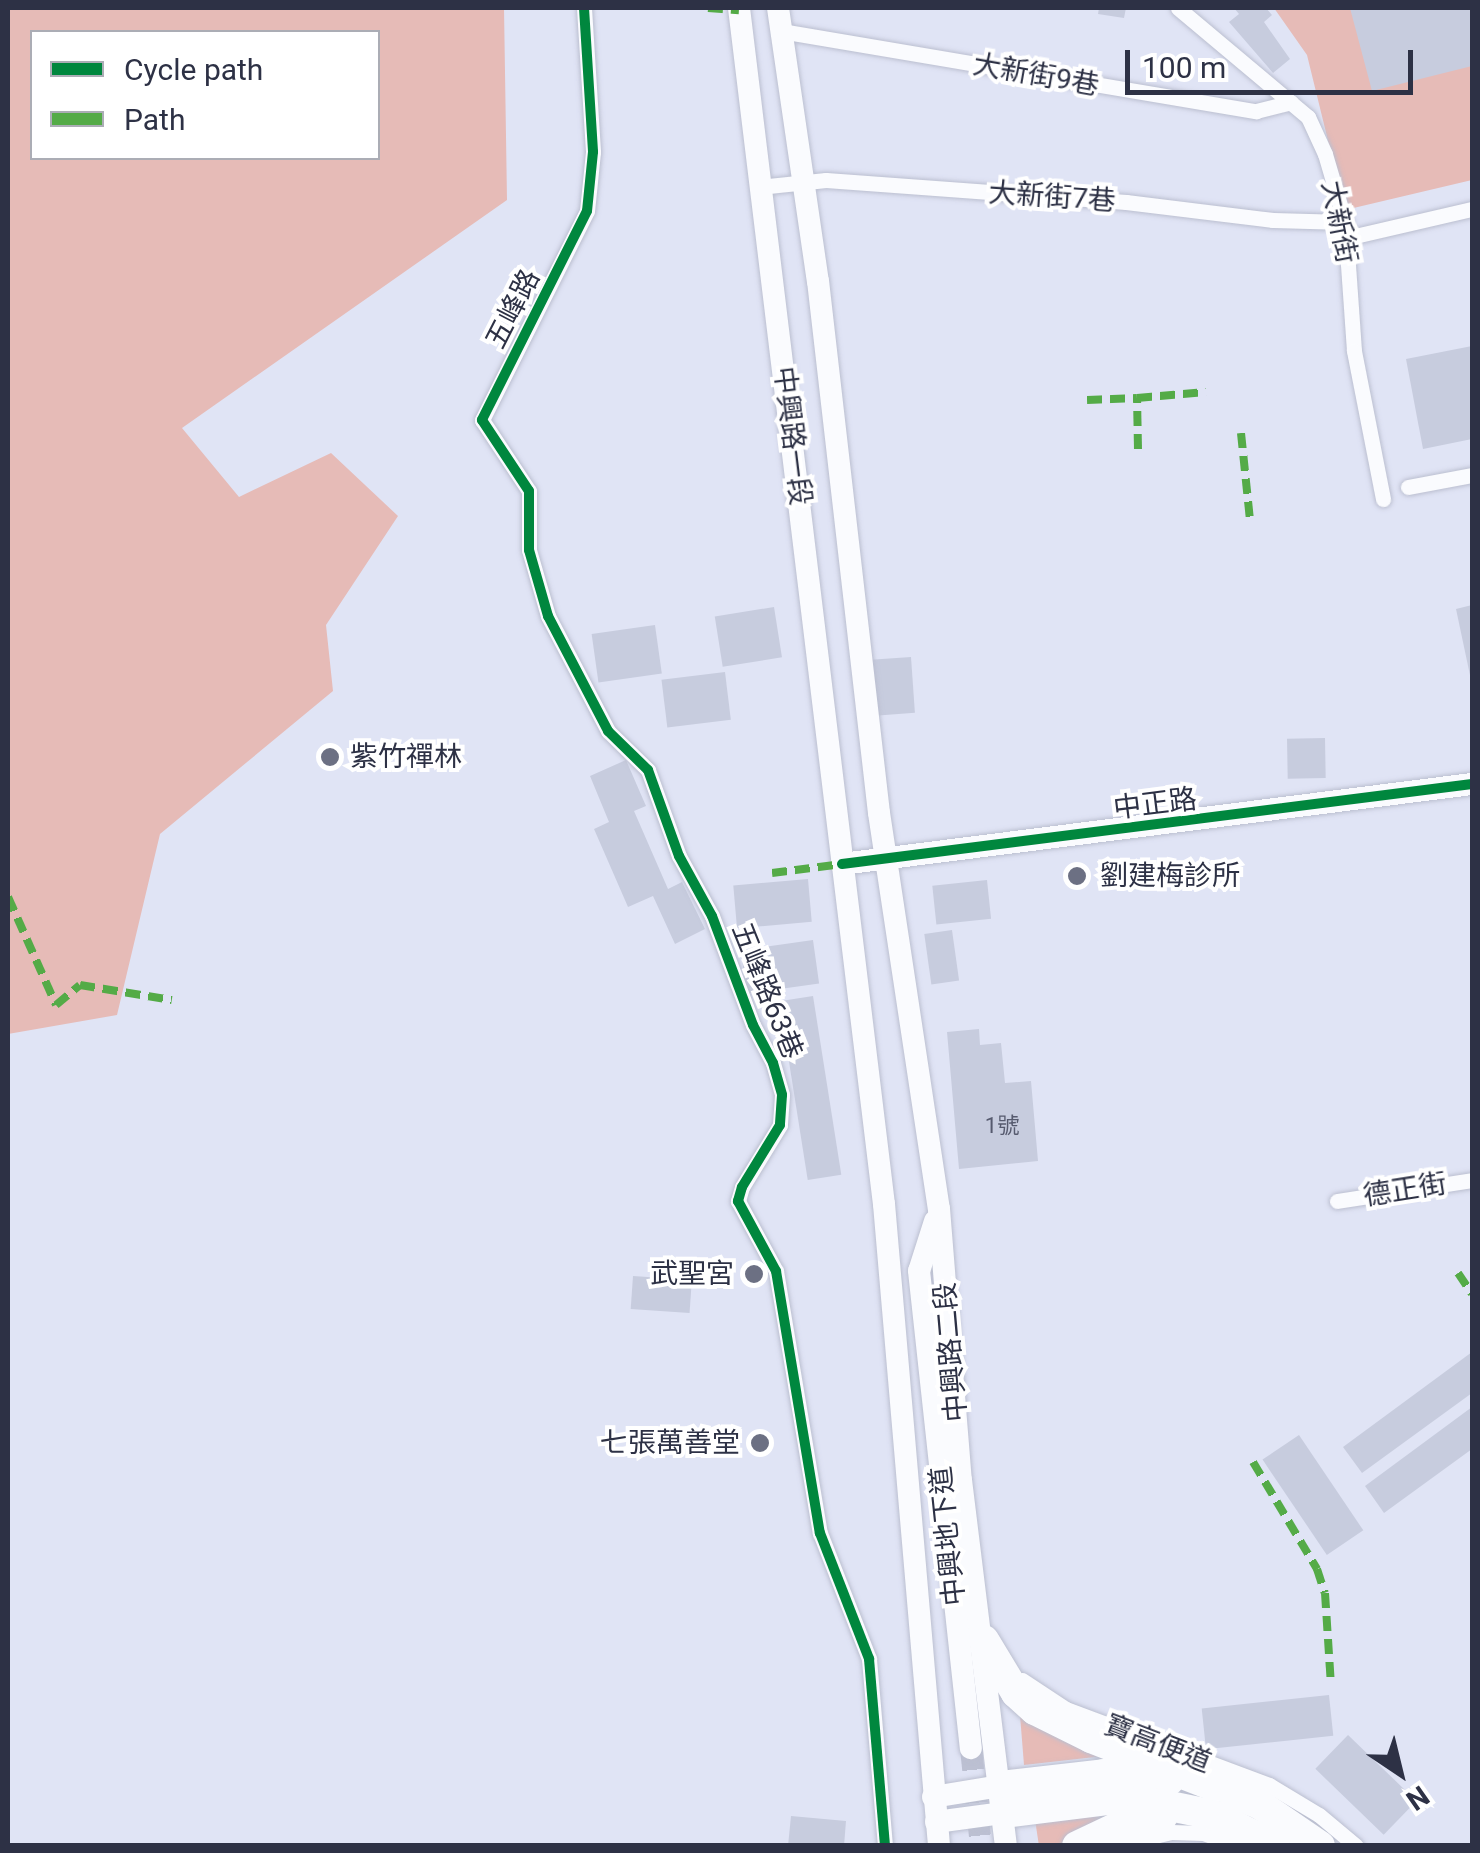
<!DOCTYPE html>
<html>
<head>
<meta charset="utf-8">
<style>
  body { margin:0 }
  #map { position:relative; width:1480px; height:1853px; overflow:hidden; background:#e0e4f5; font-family:Roboto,"Noto Sans TC",sans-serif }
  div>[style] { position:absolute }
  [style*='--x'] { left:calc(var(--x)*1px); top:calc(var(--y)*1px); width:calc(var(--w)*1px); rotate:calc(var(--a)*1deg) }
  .green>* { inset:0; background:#e6bbb7 }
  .building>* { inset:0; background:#c7ccde; transform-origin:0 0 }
  .secondary-tunnel>* { height:22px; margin-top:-11px; transform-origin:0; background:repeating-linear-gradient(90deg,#bcc0d2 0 22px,transparent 0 33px) }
  .roads { filter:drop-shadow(0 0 2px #bbbfd0) drop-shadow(0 0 2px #bbbfd0) }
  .street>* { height:15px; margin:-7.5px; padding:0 7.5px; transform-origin:7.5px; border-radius:7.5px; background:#fafbfe }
  .secondary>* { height:22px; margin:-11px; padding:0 11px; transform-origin:11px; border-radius:11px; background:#fafbfe }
  .highway>* { height:30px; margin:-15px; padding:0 15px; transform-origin:15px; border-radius:15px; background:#fafbfe }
  .quiet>* { height:8px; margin-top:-4px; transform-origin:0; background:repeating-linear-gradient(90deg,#54ab47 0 15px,transparent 0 23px) }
  .cycleway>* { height:10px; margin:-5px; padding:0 5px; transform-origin:5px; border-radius:5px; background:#00873e }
  .dots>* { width:28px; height:28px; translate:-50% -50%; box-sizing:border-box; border:5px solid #fff; border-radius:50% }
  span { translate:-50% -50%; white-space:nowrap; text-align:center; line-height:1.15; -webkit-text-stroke:8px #fff; paint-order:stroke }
  .number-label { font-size:22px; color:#565a6e }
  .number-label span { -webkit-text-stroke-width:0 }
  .street-label { font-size:28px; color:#2d3145 }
  .poi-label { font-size:28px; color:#2d3145 }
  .left { translate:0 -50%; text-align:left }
  .right { translate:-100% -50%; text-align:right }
  .frame { position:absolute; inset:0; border:10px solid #2d3145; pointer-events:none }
  .legend { position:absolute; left:30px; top:30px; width:350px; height:130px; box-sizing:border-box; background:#fff; border:2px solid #abadb5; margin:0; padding:12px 18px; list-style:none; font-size:30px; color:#2d3145 }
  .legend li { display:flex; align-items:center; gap:20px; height:50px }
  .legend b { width:50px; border:2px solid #abadb5 }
  .north { position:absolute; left:1350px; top:1723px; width:100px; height:100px; -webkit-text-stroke:8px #fff; paint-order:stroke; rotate:145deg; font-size:28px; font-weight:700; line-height:40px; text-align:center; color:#2d3145 }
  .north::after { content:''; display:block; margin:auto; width:35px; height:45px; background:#2d3145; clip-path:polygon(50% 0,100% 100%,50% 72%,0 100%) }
  .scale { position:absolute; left:1125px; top:50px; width:288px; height:45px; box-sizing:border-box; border:5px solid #2d3145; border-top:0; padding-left:12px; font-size:30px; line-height:35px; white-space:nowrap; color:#2d3145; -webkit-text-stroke:8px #fff; paint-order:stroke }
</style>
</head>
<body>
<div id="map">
  <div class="green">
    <i style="clip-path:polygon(evenodd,8px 8px,504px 8px,507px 200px,182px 428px,239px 497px,331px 453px,398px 516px,326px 625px,333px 691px,160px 834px,117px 1015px,8px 1034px,8px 8px,32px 32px,378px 32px,378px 158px,32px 158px,32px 32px)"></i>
    <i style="clip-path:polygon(1274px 8px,1472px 8px,1472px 180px,1345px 210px,1307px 55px)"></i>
    <i style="clip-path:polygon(1020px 1715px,1104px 1756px,1024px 1765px)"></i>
    <i style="clip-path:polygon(1034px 1813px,1113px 1815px,1060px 1845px,1039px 1846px)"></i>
  </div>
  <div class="building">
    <i style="clip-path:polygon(1099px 8px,1126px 8px,1124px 18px,1098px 14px)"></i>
    <i style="clip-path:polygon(1234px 8px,1266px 8px,1272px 15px,1264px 22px,1290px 59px,1273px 73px,1229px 22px,1239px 14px)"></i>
    <i style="clip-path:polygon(1350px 8px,1472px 8px,1472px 66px,1372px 91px)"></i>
    <i style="clip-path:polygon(1472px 346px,1472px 439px,1423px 449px,1406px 359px)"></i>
    <i style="clip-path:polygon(1472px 605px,1472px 680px,1471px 680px,1456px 609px)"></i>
    <i style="left:774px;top:607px;width:51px;height:60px;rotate:81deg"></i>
    <i style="left:655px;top:625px;width:49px;height:64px;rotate:82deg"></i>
    <i style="left:911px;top:657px;width:56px;height:40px;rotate:86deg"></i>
    <i style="left:725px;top:672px;width:48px;height:64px;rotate:83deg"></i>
    <i style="left:1325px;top:738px;width:40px;height:38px;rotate:89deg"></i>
    <i style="clip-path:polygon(626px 760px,646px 806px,634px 811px,668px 889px,682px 882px,705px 929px,675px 944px,653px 896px,628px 907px,594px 829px,609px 822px,590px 776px)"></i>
    <i style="left:808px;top:879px;width:43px;height:75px;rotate:85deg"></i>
    <i style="left:987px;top:880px;width:39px;height:55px;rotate:84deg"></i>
    <i style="left:952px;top:930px;width:51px;height:28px;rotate:82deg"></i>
    <i style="left:813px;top:940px;width:44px;height:73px;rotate:82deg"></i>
    <i style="left:813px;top:996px;width:181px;height:34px;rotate:81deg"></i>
    <i style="clip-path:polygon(979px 1029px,980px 1045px,1001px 1043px,1005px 1083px,1031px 1081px,1038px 1161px,959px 1169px,947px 1032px)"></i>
    <i style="left:633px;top:1276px;width:59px;height:33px;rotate:4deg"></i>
    <i style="clip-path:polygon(1472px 1352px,1472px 1393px,1362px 1473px,1343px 1447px)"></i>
    <i style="clip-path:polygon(1472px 1407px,1472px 1449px,1384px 1513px,1365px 1486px)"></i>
    <i style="left:1299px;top:1435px;width:115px;height:44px;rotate:56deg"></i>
    <i style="left:1329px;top:1695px;width:41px;height:128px;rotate:84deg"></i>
    <i style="left:1348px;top:1735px;width:95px;height:47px;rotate:44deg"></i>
    <i style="clip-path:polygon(791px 1816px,846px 1821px,844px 1846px,788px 1846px)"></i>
  </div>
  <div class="secondary-tunnel">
    <i style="--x:971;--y:1748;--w:99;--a:84.2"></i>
  </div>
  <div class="roads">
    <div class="street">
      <i style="--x:584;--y:8;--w:144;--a:86.4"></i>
      <i style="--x:593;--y:152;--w:59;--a:95.8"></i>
      <i style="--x:587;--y:211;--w:234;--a:116.7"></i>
      <i style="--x:482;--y:420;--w:85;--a:56.5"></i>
      <i style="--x:529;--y:491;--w:59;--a:90"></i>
      <i style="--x:529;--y:550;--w:69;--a:73.9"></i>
      <i style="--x:548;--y:616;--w:130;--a:62.4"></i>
      <i style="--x:608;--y:731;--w:56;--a:44.3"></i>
      <i style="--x:648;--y:770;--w:91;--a:70.2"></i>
      <i style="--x:679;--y:856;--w:68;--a:61.2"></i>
      <i style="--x:712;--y:916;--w:116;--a:69.4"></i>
      <i style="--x:753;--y:1025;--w:43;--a:62.2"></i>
      <i style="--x:773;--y:1063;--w:33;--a:74"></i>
      <i style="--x:782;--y:1095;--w:30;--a:94"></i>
      <i style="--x:780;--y:1125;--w:73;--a:121.5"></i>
      <i style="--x:742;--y:1187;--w:15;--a:106"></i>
      <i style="--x:738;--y:1201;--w:80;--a:61.5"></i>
      <i style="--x:776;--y:1271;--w:266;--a:80.5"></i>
      <i style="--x:820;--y:1533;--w:135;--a:68.7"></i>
      <i style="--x:869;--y:1659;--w:188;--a:85.1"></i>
      <i style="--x:1178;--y:8;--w:170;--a:40"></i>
      <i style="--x:1308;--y:117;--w:41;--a:65.3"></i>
      <i style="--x:1325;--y:154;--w:71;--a:73.6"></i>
      <i style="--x:1345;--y:222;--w:129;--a:86"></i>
      <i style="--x:1354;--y:351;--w:151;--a:78.9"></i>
      <i style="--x:781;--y:31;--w:482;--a:9.6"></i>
      <i style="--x:1256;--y:111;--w:36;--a:-14"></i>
      <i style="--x:759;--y:187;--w:67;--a:-6"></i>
      <i style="--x:826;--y:180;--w:301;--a:4.2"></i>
      <i style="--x:1126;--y:202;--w:148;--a:7"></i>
      <i style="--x:1273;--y:220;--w:72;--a:1.6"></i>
      <i style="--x:1346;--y:238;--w:129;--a:-13"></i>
      <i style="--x:1408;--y:487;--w:65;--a:-10.6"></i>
      <i style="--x:1337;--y:1201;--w:137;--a:-8.8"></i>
      <i style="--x:1022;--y:1680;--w:53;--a:33.4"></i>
      <i style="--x:1066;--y:1709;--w:217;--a:20.5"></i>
      <i style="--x:1269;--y:1785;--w:58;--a:31"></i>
      <i style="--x:1319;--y:1815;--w:48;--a:40"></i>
      <i style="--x:1113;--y:1846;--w:60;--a:-13.6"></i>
      <i style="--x:1171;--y:1832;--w:32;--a:2"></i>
      <i style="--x:1203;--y:1833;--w:37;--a:20"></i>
    </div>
    <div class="secondary">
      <i style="--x:739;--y:8;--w:1205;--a:83.09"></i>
      <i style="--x:884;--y:1204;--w:644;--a:85.1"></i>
      <i style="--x:778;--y:8;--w:276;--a:81.7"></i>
      <i style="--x:818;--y:281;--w:535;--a:83.46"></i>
      <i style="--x:879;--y:813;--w:401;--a:81.4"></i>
      <i style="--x:939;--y:1209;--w:272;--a:85.4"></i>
      <i style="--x:961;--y:1480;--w:369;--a:83"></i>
      <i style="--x:842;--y:864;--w:635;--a:-7.24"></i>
      <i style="--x:935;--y:1221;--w:52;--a:107.7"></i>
      <i style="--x:919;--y:1271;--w:480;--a:83.8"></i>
      <i style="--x:933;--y:1797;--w:69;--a:-9.2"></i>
      <i style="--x:936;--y:1822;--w:68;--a:-7.7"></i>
    </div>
    <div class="highway">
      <i style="--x:984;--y:1640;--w:62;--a:58.9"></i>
      <i style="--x:1016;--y:1693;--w:25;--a:42"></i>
      <i style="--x:1035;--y:1710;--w:63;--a:26.6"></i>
      <i style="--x:1091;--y:1738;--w:180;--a:21.4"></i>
      <i style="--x:1259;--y:1804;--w:74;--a:34.5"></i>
      <i style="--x:1001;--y:1786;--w:104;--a:-6.6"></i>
      <i style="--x:1104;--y:1774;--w:66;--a:5.2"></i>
      <i style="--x:1003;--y:1813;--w:105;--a:-7.1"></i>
      <i style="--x:1107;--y:1800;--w:48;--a:3.6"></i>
      <i style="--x:1155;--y:1803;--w:60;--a:11.5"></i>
      <i style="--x:1214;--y:1815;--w:68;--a:26.9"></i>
      <i style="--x:1077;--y:1846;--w:63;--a:-25.3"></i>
      <i style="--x:1134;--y:1819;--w:29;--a:-6"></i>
    </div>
  </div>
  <div class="quiet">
    <i style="--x:708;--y:8;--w:31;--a:4"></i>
    <i style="--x:1087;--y:400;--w:50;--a:-2.3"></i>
    <i style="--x:1241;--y:433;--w:87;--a:84.1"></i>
    <i style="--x:1138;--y:449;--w:51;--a:-91.1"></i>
    <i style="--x:1137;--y:398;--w:69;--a:-5"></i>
    <i style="--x:772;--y:873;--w:71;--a:-7.3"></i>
    <i style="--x:8;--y:897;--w:118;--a:66"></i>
    <i style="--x:56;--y:1005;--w:31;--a:-40"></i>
    <i style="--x:80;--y:985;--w:93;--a:9.3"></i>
    <i style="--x:1458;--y:1273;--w:25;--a:56"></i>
    <i style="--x:1253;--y:1462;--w:125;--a:59.1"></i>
    <i style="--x:1317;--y:1569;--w:25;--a:72"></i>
    <i style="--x:1325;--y:1593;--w:92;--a:86.3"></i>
  </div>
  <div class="cycleway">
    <i style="--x:584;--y:8;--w:144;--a:86.4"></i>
    <i style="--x:593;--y:152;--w:59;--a:95.8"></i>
    <i style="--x:587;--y:211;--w:234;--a:116.7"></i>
    <i style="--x:482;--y:420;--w:85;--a:56.5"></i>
    <i style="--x:529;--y:491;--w:59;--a:90"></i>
    <i style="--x:529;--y:550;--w:69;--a:73.9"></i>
    <i style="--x:548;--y:616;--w:130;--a:62.4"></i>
    <i style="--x:608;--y:731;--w:56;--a:44.3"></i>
    <i style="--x:648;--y:770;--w:91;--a:70.2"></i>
    <i style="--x:679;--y:856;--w:68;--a:61.2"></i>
    <i style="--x:712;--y:916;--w:116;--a:69.4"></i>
    <i style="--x:753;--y:1025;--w:43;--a:62.2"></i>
    <i style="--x:773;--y:1063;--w:33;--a:74"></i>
    <i style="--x:782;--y:1095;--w:30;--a:94"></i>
    <i style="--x:780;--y:1125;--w:73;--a:121.5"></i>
    <i style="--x:742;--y:1187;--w:15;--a:106"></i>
    <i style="--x:738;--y:1201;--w:80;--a:61.5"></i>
    <i style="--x:776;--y:1271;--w:266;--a:80.5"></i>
    <i style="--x:820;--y:1533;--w:135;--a:68.7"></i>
    <i style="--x:869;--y:1659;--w:188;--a:85.1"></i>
    <i style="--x:842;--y:864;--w:635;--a:-7.24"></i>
  </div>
  <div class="dots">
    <i style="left:330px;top:757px;background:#6c7083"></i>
    <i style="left:1077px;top:876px;background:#6c7083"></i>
    <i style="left:754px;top:1274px;background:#6c7083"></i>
    <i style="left:760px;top:1443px;background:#6c7083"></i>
  </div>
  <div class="number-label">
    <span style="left:1002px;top:1126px">1號</span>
  </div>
  <div class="street-label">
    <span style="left:1036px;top:75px;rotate:10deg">大新街9巷</span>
    <span style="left:1052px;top:197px;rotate:4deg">大新街7巷</span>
    <span style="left:1339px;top:222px;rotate:79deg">大新街</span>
    <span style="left:513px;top:309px;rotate:-63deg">五峰路</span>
    <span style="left:792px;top:436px;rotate:83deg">中興路一段</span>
    <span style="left:1155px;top:804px;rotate:-7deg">中正路</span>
    <span style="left:767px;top:991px;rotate:68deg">五峰路63巷</span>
    <span style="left:1405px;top:1190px;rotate:-9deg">德正街</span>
    <span style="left:951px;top:1352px;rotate:-95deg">中興路二段</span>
    <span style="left:948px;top:1536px;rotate:-96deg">中興地下道</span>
    <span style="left:1158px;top:1744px;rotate:21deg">寶高便道</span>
  </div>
  <div class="poi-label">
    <span class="left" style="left:350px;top:757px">紫竹禪林</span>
    <span class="left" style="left:1100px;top:876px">劉建梅診所</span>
    <span class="right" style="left:734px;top:1274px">武聖宮</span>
    <span class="right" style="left:740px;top:1443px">七張萬善堂</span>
  </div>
  <div class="frame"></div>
  <ul class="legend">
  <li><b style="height:12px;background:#00873e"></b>Cycle path</li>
  <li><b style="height:12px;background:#54ab47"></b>Path</li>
  </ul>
  <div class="north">N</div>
  <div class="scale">100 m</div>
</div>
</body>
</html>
